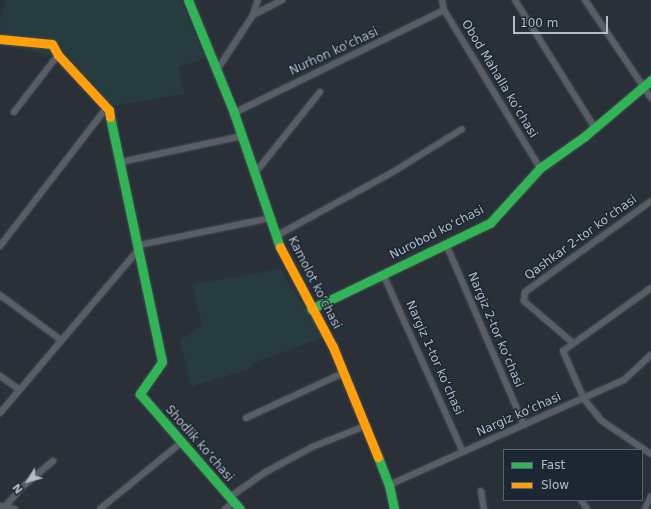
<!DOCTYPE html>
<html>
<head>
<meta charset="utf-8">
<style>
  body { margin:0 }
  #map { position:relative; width:651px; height:509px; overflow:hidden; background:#293038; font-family:"DejaVu Sans",sans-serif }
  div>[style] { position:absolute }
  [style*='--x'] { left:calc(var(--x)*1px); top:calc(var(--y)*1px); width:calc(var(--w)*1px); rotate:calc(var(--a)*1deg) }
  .green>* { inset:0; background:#263c3e }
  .roads { filter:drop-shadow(0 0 1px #474c53) drop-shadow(0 0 1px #474c53) }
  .street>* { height:6px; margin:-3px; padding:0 3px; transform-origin:3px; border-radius:3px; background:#595e66 }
  .fast>* { height:9px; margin:-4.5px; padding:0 4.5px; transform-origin:4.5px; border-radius:4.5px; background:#30b455 }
  .slow>* { height:9px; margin:-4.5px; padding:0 4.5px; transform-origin:4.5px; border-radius:4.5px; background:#ff9f0a }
  span { translate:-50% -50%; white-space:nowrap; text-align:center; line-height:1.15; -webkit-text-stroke:3px #1c2733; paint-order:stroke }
  .street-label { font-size:12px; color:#b3bdc9 }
  .legend { position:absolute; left:503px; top:449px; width:140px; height:52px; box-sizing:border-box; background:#1c2733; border:1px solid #58636f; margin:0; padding:5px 7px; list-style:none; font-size:12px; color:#b3bdc9 }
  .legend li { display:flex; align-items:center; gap:8px; height:20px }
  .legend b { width:20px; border:1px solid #58636f }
  .north { position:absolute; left:8px; top:461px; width:40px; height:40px; -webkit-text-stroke:3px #1c2733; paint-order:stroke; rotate:233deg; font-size:11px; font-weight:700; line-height:16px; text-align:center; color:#b3bdc9 }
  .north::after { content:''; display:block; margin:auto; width:14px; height:18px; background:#b3bdc9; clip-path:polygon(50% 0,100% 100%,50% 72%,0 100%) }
  .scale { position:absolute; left:513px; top:16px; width:95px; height:18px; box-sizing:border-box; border:2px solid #b3bdc9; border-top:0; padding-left:5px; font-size:12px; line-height:14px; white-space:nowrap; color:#b3bdc9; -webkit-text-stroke:3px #1c2733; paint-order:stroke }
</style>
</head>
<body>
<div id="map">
  <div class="green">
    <i style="clip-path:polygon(6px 0,181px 0,205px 58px,178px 67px,185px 94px,112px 106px,65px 59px,0 45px,0 20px)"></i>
    <i style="clip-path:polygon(281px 269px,289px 285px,325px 337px,253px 363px,249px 369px,191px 387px,180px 340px,202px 326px,192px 284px)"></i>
  </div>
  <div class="roads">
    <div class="street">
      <i style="--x:442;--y:0;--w:10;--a:79"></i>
      <i style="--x:444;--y:10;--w:185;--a:58.7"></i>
      <i style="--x:515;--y:0;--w:151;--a:58"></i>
      <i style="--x:585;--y:0;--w:118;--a:56"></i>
      <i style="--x:253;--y:15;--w:16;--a:-72"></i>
      <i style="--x:217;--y:70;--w:66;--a:-56.8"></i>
      <i style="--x:253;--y:15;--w:33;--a:-27"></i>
      <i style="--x:14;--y:112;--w:72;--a:-52.3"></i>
      <i style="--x:234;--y:113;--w:234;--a:-26.1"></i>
      <i style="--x:121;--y:162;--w:124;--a:-12.1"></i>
      <i style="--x:255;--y:173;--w:104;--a:-51.3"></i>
      <i style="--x:276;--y:236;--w:133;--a:-28.7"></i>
      <i style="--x:393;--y:172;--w:81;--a:-31.9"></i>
      <i style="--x:446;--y:244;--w:197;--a:66.7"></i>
      <i style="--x:139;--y:245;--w:134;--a:-11.6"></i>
      <i style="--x:0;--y:246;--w:175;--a:-52.4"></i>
      <i style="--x:383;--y:274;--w:195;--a:65.8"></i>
      <i style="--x:651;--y:288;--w:108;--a:144.4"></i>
      <i style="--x:563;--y:351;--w:52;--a:66.4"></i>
      <i style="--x:584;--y:399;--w:28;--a:51"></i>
      <i style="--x:602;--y:421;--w:59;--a:34"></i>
      <i style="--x:0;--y:295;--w:76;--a:36.4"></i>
      <i style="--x:573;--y:343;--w:65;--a:-139.4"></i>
      <i style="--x:524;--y:301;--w:9;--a:-84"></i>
      <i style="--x:525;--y:292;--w:155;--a:-35.8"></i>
      <i style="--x:0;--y:376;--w:24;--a:35"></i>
      <i style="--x:0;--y:413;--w:215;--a:-49.7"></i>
      <i style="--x:246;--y:418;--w:107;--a:-24.9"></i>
      <i style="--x:389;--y:485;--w:257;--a:-24.1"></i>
      <i style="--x:624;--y:380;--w:37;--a:-43"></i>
      <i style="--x:481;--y:491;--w:18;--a:81"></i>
      <i style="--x:230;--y:497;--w:42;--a:-35.2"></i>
      <i style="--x:264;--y:473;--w:55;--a:-28.4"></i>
      <i style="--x:312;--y:447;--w:57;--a:-21.6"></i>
      <i style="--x:581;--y:500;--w:11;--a:56"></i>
      <i style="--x:0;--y:506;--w:15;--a:11"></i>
      <i style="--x:3;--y:509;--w:28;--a:-49"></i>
      <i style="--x:21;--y:488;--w:42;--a:-40.2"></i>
      <i style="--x:100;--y:509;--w:106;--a:-39.3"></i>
      <i style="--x:225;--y:509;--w:11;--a:-38"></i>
      <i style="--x:645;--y:509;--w:14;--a:-65"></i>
    </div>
    <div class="fast">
      <i style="--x:188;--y:0;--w:122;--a:67.8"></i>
      <i style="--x:234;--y:113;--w:142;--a:71.1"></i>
      <i style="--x:110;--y:117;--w:250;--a:78"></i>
      <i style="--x:162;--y:362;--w:39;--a:125"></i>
      <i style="--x:140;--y:394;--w:152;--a:49"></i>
      <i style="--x:311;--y:309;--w:199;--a:-25.7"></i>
      <i style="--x:490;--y:223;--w:74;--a:-47.7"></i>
      <i style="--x:540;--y:168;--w:55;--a:-35.4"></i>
      <i style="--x:585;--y:136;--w:87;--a:-40.3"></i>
      <i style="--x:378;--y:457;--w:30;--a:69"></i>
      <i style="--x:389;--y:485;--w:25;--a:78"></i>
    </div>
    <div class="slow">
      <i style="--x:0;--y:39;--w:52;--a:5.5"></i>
      <i style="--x:52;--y:44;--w:13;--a:61"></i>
      <i style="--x:58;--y:55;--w:75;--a:47.2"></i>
      <i style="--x:109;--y:110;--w:7;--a:82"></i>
      <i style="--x:280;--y:247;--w:113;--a:62.1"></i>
      <i style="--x:333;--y:347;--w:119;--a:67.8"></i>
    </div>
  </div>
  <div class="street-label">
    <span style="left:334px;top:52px;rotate:-25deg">Nurhon ko'chasi</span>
    <span style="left:499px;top:79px;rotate:59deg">Obod Mahalla ko‘chasi</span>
    <span style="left:437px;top:233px;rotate:-27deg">Nurobod koʻchasi</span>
    <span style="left:581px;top:238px;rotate:-36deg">Qashkar 2-tor koʼchasi</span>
    <span style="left:314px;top:283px;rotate:63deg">Kamolot koʻchasi</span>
    <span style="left:495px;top:330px;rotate:67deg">Nargiz 2-tor ko‘chasi</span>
    <span style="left:434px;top:358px;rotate:66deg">Nargiz 1-tor ko‘chasi</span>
    <span style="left:519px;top:415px;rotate:-24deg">Nargiz koʻchasi</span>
    <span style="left:199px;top:444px;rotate:49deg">Shodlik koʻchasi</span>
  </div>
  <ul class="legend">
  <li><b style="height:5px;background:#30b455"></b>Fast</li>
  <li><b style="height:5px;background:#ff9f0a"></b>Slow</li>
  </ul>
  <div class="north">N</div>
  <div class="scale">100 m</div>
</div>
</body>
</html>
